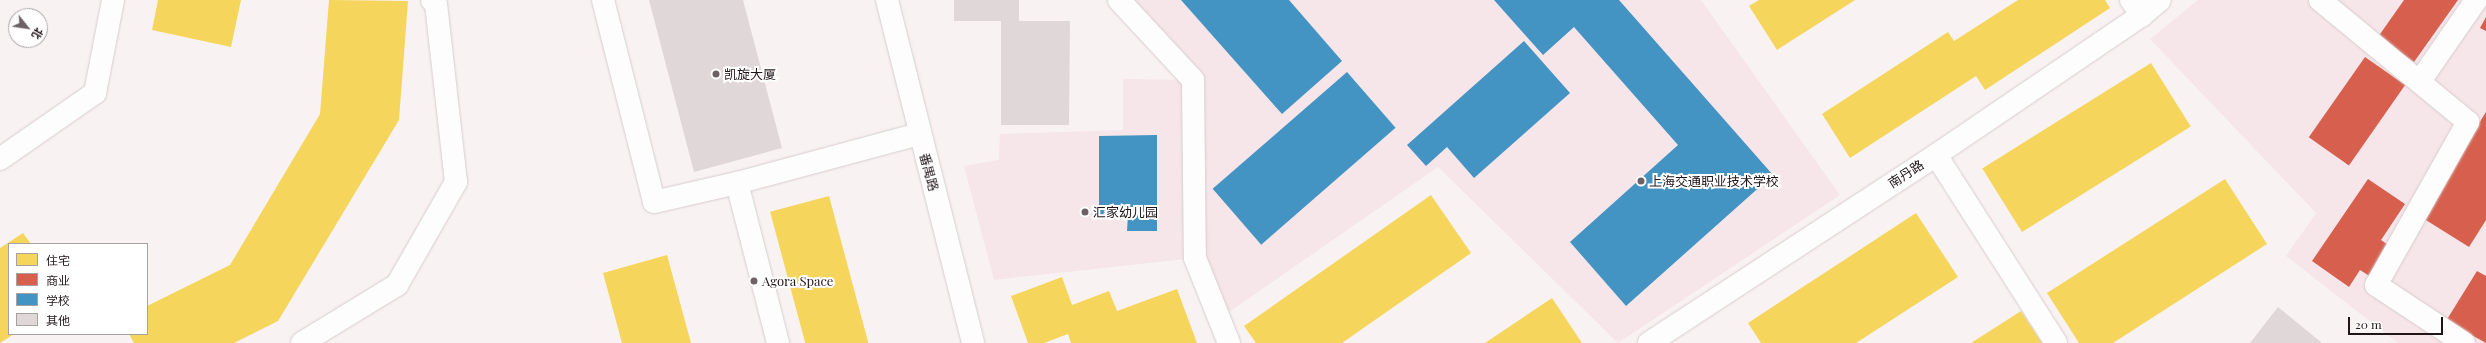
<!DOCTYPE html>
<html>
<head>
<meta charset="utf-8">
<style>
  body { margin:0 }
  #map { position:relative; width:2486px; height:343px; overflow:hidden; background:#f9f2f3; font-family:"Playfair Display","Noto Sans SC",serif }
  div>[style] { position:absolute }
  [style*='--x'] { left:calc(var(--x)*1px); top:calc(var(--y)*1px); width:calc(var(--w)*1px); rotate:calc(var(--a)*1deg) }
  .built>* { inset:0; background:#f6e5e9 }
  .homes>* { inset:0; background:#f6d55c; transform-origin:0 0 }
  .shops>* { inset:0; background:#d6604d; transform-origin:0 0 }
  .schools>* { inset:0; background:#4393c3; transform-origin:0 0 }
  .building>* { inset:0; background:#e0d7d9 }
  .roads { filter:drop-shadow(0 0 1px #d6cdcf) drop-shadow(0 0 1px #d6cdcf) }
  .minor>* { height:22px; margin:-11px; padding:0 11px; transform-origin:11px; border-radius:11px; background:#fefdfd }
  .dots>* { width:11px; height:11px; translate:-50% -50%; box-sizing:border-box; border:2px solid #fff; border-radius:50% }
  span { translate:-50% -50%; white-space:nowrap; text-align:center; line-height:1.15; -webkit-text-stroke:4px #fff; paint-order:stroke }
  .poi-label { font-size:13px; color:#201518 }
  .left { translate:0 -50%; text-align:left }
  .street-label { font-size:13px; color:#201518 }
  .legend { position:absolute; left:8px; top:243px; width:140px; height:92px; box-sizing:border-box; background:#fff; border:1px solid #a6a1a3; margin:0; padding:5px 7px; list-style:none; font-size:12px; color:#201518 }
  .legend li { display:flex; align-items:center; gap:8px; height:20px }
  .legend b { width:20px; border:1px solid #a6a1a3 }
  .north { position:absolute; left:8px; top:8px; width:40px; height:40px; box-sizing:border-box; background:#fff; border:1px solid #a6a1a3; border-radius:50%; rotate:120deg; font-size:11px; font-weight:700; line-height:16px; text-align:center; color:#201518 }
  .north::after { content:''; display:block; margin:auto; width:14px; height:18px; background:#6c6265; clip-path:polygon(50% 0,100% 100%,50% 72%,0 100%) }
  .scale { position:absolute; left:2348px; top:317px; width:95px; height:18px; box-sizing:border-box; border:2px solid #201518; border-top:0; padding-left:5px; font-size:12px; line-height:14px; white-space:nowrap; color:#201518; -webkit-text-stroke:3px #fff; paint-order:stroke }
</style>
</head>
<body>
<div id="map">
  <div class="built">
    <i style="clip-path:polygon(1119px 0,1701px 0,1840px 195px,1618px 343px,1438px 167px,1219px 319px,1195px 258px,994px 280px,964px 166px,999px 160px,1000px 134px,1123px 130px,1123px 79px,1193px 80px)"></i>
    <i style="clip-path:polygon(2198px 0,2486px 0,2486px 343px,2398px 343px,2286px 256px,2316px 213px,2150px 39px)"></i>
  </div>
  <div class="homes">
    <i style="clip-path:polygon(158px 0,241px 0,231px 47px,152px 30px)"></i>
    <i style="clip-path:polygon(329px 0,408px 1px,399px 120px,278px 321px,234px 343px,134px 343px,129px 334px,147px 334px,147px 306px,230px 265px,320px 114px)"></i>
    <i style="clip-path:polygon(1759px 0,1855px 0,1777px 50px,1749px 6px)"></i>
    <i style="clip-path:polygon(2018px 0,2105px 0,2110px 8px,1985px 90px,1976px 76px,1850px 158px,1822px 114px,1948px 32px,1954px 41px)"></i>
    <i style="left:2151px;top:63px;width:75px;height:199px;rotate:58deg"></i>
    <i style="clip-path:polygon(2225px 179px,2267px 244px,2113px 343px,2079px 343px,2047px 293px)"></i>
    <i style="clip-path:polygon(1431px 195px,1471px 253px,1342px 343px,1256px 343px,1244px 326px)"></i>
    <i style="left:829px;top:196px;width:152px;height:61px;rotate:75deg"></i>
    <i style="clip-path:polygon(1916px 213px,1958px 277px,1856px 343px,1761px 343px,1748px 323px)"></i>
    <i style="clip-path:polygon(23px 233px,31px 244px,9px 244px,9px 334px,14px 334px,0 343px,0 248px)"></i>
    <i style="clip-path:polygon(667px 255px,691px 343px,622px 343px,603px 273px)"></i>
    <i style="clip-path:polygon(1062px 277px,1072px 305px,1109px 291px,1117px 311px,1177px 289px,1197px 343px,1071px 343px,1068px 334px,1044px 343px,1028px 343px,1011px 296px)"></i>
    <i style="clip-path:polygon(1552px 298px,1582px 343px,1485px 343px)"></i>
    <i style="clip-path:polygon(2021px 311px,2042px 343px,1971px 343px)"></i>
  </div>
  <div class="shops">
    <i style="clip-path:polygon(2404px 0,2458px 0,2414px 62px,2378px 37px)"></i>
    <i style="clip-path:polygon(2486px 17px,2486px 31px,2480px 28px)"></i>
    <i style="left:2365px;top:57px;width:49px;height:98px;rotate:35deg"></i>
    <i style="clip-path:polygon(2486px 112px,2486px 220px,2469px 247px,2421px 217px)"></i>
    <i style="clip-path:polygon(2368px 179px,2405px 204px,2381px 240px,2391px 247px,2371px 277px,2360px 270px,2349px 287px,2312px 261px)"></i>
    <i style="clip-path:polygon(2477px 271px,2486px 276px,2486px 343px,2446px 321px)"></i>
  </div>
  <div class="schools">
    <i style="clip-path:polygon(1181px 0,1289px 0,1342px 61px,1282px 114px)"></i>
    <i style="clip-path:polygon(1494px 0,1619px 0,1773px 175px,1626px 306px,1570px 242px,1678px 145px,1574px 27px,1543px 55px)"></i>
    <i style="clip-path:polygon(1524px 41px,1570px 93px,1474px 178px,1447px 147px,1426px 166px,1407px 145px)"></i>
    <i style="left:1347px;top:72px;width:74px;height:178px;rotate:49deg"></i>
    <i style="clip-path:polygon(1157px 135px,1157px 231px,1127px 231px,1128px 215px,1099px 215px,1099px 136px)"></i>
  </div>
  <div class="building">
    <i style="clip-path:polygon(649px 0,743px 0,782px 148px,694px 172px)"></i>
    <i style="clip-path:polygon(954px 0,1019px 0,1019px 21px,1070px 21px,1069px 125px,1001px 125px,1001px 21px,954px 21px)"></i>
    <i style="clip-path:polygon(2278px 307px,2322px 343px,2250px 343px)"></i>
  </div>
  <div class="roads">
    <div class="minor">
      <i style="--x:603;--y:0;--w:208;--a:75.8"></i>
      <i style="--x:654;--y:202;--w:85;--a:-12.9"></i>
      <i style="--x:737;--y:183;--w:188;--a:-15.1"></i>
      <i style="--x:887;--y:0;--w:354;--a:75.9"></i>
      <i style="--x:1119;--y:0;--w:109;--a:47.2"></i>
      <i style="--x:1193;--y:80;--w:178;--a:89.4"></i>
      <i style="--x:1195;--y:258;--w:92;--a:68.2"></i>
      <i style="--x:2131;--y:0;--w:19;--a:54"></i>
      <i style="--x:2320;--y:0;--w:192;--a:39.5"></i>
      <i style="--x:2468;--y:122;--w:187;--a:119.4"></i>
      <i style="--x:2376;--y:285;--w:105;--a:33.4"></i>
      <i style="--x:2420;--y:81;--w:98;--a:-55.3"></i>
      <i style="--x:1936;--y:155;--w:223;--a:57.4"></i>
      <i style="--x:0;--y:159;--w:116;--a:-34.8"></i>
      <i style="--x:95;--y:93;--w:95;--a:-79"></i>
      <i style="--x:737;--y:183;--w:165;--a:75.6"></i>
      <i style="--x:302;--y:343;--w:111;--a:-31.4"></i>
      <i style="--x:397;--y:285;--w:119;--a:-60.2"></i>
      <i style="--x:456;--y:182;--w:178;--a:-96.4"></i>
      <i style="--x:436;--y:5;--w:6;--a:-129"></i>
      <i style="--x:1649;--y:343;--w:343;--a:-33.2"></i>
      <i style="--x:1936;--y:155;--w:249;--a:-34.2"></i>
      <i style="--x:2142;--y:15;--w:23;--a:-40"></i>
    </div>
  </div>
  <div class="dots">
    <i style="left:716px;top:74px;background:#6c6265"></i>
    <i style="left:1641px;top:181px;background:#6c6265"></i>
    <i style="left:1085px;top:212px;background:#6c6265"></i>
    <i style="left:754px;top:281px;background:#6c6265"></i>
  </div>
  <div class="poi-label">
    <span class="left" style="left:724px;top:74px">凯旋大厦</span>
    <span class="left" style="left:1649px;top:181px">上海交通职业技术学校</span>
    <span class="left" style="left:1093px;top:212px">汇家幼儿园</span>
    <span class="left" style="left:762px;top:281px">Agora Space</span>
  </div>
  <div class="street-label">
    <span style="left:929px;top:172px;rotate:75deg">番禺路</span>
    <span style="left:1906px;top:174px;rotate:-33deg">南丹路</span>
  </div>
  <ul class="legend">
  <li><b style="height:11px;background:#f6d55c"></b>住宅</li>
  <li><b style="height:11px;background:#d6604d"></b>商业</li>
  <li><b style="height:11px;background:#4393c3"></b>学校</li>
  <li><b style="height:11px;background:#e0d7d9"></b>其他</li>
  </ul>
  <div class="north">北</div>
  <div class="scale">20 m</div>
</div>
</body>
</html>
